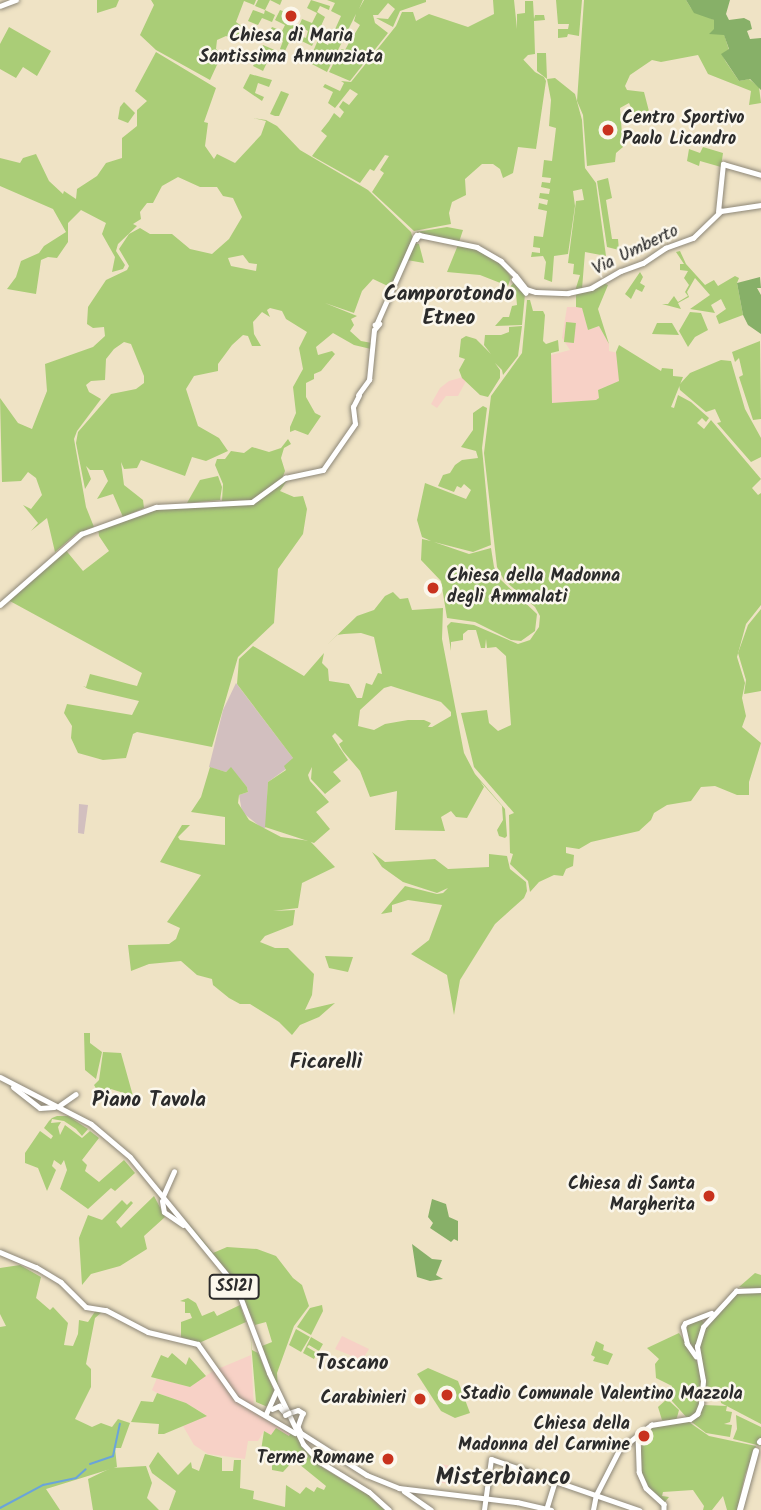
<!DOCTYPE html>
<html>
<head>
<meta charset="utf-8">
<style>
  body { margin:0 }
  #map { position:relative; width:761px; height:1510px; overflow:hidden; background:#efe3c5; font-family:Kalam,sans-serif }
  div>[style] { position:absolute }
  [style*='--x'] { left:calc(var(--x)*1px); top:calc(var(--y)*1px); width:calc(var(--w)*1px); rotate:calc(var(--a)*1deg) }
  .built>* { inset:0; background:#f7d1c6; transform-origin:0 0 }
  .industrial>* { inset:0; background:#d2bfbf }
  .green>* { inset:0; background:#aacd77; transform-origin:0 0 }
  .forest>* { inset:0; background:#87b068 }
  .stream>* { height:2px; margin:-1px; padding:0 1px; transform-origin:1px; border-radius:1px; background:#6aa4da }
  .roads { filter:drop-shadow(0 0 2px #8d8778) drop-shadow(0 0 2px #8d8778) }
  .secondary>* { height:4.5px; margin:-2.25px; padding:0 2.25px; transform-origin:2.25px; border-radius:2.25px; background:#fff }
  .primary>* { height:5px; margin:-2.5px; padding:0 2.5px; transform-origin:2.5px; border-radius:2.5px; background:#fff }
  .motorway>* { height:6px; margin:-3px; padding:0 3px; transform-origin:3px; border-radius:3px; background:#fff }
  .bridges { filter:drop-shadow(0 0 2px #8d8778) drop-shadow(0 0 2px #8d8778) }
  .secondary-bridge>* { height:4.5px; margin:-2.25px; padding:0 2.25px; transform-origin:2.25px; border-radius:2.25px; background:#fff }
  .dots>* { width:19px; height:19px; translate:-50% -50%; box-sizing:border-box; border:4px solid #fbf7ec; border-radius:50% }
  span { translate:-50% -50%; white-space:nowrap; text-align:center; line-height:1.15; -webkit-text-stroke:5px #fbf7ec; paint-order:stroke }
  .shield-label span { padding:2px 5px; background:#fbf7ec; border:2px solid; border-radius:5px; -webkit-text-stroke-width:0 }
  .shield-label { font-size:16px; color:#2b2b2b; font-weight:700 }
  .poi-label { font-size:18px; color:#2b2b2b; font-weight:700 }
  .left { translate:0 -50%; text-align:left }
  .right { translate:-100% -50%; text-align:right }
  .street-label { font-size:18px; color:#2b2b2b }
  .quarter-label { font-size:21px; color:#2b2b2b; font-weight:700 }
  .district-label { font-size:24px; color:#2b2b2b; font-weight:700 }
</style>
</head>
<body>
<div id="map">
  <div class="built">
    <i style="clip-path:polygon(567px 307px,582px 307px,588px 330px,599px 326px,609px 344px,609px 351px,618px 353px,620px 381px,598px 390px,599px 398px,596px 400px,552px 404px,551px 355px,570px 350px,562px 338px)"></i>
    <i style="clip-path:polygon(463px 377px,466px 381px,458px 396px,446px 396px,437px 408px,431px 404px,440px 388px,449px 381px)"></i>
    <i style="clip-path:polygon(342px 1336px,369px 1349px,362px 1360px,335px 1349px)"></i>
    <i style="clip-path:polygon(251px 1355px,254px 1409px,292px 1431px,289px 1437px,271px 1435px,264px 1431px,258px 1441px,248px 1441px,245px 1459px,208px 1454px,194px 1445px,183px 1426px,206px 1415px,186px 1403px,157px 1393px,152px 1390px,157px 1378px,190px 1387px,213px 1371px)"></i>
    <i style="left:440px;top:1464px;width:15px;height:18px;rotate:11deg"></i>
  </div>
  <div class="industrial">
    <i style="clip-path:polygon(236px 683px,293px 758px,286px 769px,268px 782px,266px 827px,263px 829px,242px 812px,239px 795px,248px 792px,247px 787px,231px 768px,226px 772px,209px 767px,223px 710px)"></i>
    <i style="clip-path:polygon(79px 804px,88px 805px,84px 834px,78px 833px)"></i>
  </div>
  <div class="green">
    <i style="clip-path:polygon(97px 0,119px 0,116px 7px,97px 13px)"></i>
    <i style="clip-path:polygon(151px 0,256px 0,254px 5px,244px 1px,236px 22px,243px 27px,237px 41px,226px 36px,217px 40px,216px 49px,222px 54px,210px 80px,156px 50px,140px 35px,154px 5px)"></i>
    <i style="clip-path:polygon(258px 0,282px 0,280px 5px,270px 0,265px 10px,275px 15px,272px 22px,262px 18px,258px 25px,248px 21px,253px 10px,264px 14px,265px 10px,255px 6px)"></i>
    <i style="clip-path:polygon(311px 0,330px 6px,329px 10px,320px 6px,317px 12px,325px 17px,312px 46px,293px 37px,295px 34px,306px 38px,308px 31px,299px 26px,302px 19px,312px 23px,317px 13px,307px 8px)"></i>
    <i style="clip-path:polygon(327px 0,363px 0,359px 9px,364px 0,426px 0,426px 2px,400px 11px,393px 27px,376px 18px,388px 19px,395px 9px,388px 3px,378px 15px,373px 15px,375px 23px,388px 33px,350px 81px,329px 72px,341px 49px,345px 50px,350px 41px,346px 38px,349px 32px,354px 35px,360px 25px,354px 21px,356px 14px,327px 72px,308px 62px,310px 58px,317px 61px,320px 59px,312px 54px,318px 40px,328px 45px,341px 16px,331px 11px,335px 3px)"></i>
    <i style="clip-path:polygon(493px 0,514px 0,517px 29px,517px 14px,525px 13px,525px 1px,533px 1px,534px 19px,535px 15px,544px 15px,545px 20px,534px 21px,535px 54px,528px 55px,523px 60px,519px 55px,535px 72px,544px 77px,546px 81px,536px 149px,518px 147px,513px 173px,503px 178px,500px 169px,493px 164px,482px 164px,465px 179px,466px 195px,452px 202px,449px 213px,451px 224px,414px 231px,372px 192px,384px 173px,380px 170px,389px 156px,385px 155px,374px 171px,370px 169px,360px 183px,312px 156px,327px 136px,321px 131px,329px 121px,334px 113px,340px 118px,344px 112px,339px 107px,343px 101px,349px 105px,358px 94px,350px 89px,335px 108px,328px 103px,333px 92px,323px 87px,325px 84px,340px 91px,344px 83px,341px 81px,351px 82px,396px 26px,402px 12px,413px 12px,416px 21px,429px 14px,468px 27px,494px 14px)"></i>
    <i style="clip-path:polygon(556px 0,582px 0,579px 36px,568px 34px,567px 37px,558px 38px,558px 29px,568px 29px,569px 24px,558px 24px)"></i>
    <i style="clip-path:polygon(584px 0,686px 0,691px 8px,714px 20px,714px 34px,724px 34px,729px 50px,722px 54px,726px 62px,739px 81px,749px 79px,759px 87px,761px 103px,749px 105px,751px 91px,708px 74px,698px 55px,661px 62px,652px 60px,630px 75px,625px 86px,627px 90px,644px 92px,651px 119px,639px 125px,629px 103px,620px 108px,623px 147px,616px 153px,615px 162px,587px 166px,583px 115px,577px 101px)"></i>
    <i style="clip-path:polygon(280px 10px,290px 14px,287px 21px,297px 26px,285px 51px,280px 49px,283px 41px,268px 34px,272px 27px,282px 31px,285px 25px,275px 20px)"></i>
    <i style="clip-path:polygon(9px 27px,51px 51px,37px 76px,23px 67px,16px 78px,0 69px,0 44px)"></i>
    <i style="clip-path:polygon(263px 45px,284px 54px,273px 50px,263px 71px,253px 66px)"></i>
    <i style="clip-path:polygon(evenodd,156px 52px,216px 88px,204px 122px,208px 123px,205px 146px,214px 159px,217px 154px,235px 163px,261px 135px,266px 121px,253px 118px,266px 120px,277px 126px,300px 150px,368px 190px,411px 232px,413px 239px,392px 288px,373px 279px,362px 291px,354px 313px,325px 303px,357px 316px,351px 319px,354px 325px,350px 331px,361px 341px,372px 343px,371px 349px,354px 345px,333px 333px,316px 347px,318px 355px,332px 351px,335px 354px,321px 371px,314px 374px,314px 379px,306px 383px,306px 397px,315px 413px,321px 416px,308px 435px,295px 430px,290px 432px,290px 427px,296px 413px,293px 387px,303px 369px,299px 348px,307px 332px,286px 319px,282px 311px,270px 308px,267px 310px,270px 317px,262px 312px,253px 322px,254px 334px,261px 346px,252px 346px,248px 336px,243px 335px,232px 345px,218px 364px,218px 371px,194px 376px,186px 389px,198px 426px,219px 438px,228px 451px,206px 461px,192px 457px,185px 476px,141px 460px,137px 468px,124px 469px,121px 462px,124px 485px,143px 500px,144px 508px,123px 517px,113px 494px,97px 499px,108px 481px,103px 470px,90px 470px,86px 466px,91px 479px,85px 489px,76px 443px,78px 432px,111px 394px,136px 389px,144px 383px,144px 376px,131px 344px,124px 342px,114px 349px,106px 359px,105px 380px,91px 381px,86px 385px,89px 392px,101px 399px,77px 431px,74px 439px,86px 507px,94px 527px,76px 534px,55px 552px,47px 518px,31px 531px,38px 523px,23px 505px,31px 509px,42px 495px,36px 478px,28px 472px,21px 481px,2px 482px,0 398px,18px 423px,32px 429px,47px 391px,45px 364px,93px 347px,105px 336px,104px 327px,93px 328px,87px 324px,88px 307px,106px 280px,127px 270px,129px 266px,119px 249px,129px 234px,140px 228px,150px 234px,172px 234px,190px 249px,212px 254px,229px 239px,242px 217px,233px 198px,223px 196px,217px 187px,200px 187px,178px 177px,162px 186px,153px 203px,147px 203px,140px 212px,141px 219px,133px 224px,137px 226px,118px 244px,116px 251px,125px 265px,123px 269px,112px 272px,115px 257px,102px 234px,106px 223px,81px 210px,68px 223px,68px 242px,57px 258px,48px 257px,41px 260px,36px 294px,7px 289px,16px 277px,21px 261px,39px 253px,44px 246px,66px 232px,53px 209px,0 186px,0 158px,20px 163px,23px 158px,36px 154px,49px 181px,63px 194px,64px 191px,76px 199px,77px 189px,97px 176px,106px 163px,122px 158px,122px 138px,137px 126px,137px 110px,147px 101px,135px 91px,156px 52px,243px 255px,249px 263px,257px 264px,256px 271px,231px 266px,228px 258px,243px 255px)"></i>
    <i style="clip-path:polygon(537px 53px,546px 53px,547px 79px,555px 78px,575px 94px,582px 120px,585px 168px,596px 183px,606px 256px,585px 252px,582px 289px,575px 291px,580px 275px,573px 274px,574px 264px,568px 263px,576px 201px,584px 200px,582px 189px,573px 191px,575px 206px,568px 254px,554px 256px,552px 282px,544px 279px,546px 262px,543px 256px,531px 257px,532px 252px,540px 253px,540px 248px,533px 247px,534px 236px,543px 237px,547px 211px,538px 209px,539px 203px,547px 205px,548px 200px,539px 198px,540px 193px,549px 194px,550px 189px,541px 187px,542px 182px,550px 183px,551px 178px,542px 177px,544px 160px,552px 161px,556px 128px,549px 126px,551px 100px,547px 79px,537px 71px)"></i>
    <i style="clip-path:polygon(250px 74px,272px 80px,269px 87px,258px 83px,255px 93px,264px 97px,262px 101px,243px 88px)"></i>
    <i style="clip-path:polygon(281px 91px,289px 94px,279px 116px,275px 116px,270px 114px)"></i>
    <i style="clip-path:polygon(124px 102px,135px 113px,128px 123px,118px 119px,120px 107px)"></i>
    <i style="clip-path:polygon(703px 147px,723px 153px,721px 167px,700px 161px,699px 166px,687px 161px,689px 149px,700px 153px)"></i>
    <i style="clip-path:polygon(608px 178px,612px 198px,606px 200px,612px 239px,618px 239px,619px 250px,607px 247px,597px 181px)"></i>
    <i style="clip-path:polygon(447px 227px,463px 230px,459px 242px,416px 232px)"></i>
    <i style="clip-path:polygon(414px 243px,419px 244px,424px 263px,407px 260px)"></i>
    <i style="clip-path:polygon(458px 245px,478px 249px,501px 263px,511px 277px,508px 286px,480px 275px,447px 272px)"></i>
    <i style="clip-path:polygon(680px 251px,686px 264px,705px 285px,714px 280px,718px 286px,735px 276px,739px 278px,737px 283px,743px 315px,719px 324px,716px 316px,726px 309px,721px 299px,711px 305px,715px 313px,690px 309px,710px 295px,695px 278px,687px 292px,689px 297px,678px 303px,681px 309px,662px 304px,668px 304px,674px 296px,678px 302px,688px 296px,685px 292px,689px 285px,684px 278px,688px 271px,680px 270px,680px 264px,684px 264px,676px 252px)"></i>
    <i style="clip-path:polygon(640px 272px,643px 277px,640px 283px,645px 286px,642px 292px,636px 289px,631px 299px,625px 294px)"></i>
    <i style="clip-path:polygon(515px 281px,525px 294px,522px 325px,495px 326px,503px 317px,509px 317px,512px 306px,517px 305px,516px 294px,511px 292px,515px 288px,510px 287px)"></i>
    <i style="clip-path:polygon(603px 283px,608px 285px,598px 309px,609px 344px,599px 326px,588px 330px,582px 308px,576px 307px,576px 293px)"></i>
    <i style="clip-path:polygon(527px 300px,530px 300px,533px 311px,543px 311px,545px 315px,543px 341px,546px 344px,558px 340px,559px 351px,551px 353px,552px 403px,596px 400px,599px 398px,598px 390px,619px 381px,616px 352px,619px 345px,661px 371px,662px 368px,673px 369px,673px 376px,683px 377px,671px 407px,674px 408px,678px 395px,691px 402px,709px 418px,706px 422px,702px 418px,697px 423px,704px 429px,711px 420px,761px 479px,752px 488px,758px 495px,761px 493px,761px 605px,746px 624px,737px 657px,745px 683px,742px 698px,746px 716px,742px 727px,761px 743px,749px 782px,749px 795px,737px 795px,715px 786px,701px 787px,691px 801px,667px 805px,654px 813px,651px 820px,639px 831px,591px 842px,579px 849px,566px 847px,566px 853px,574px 855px,573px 866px,566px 869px,563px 876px,554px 875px,539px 882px,530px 892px,528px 881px,510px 864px,513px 854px,510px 853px,509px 815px,514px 813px,474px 767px,461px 713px,487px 710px,489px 723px,498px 731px,511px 725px,506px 656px,496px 647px,487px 648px,486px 639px,485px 648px,481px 648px,476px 630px,468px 630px,463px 634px,463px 640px,451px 642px,451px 651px,447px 626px,451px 622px,474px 625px,518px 644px,530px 640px,539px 627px,540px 616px,535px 607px,504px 580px,497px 567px,484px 453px,491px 396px,522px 353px)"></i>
    <i style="clip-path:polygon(690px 312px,701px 313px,708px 330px,695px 337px,688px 347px,679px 331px)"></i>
    <i style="left:566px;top:322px;width:10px;height:20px;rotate:6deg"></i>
    <i style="clip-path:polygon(657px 323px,672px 323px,679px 335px,652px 334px)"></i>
    <i style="clip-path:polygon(522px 326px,518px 356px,503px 375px,502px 370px,495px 363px,500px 370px,500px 378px,488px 397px,480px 395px,462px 378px,459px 370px,465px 359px,459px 357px,461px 339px,466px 336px,476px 339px,491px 354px,484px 345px,485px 335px,501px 335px,509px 332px,509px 327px)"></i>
    <i style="clip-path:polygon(760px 341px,761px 419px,753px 420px,739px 377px,743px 375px,739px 358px,735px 362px,732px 352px)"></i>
    <i style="clip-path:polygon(721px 360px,731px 361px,745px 409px,761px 438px,761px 457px,751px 462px,717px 423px,721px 422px,715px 409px,706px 412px,680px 390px,679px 385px,690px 373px)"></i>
    <i style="clip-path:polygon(483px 406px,487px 408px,482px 448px,491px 545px,473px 552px,434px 542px,469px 554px,491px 548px,494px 567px,501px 580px,537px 614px,535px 631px,521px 641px,511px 640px,475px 622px,447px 618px,441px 581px,421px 560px,422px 539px,431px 541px,422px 537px,417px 520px,425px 483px,466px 499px,471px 490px,464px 484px,461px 488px,457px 486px,454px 492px,438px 486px,443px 475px,450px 473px,455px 465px,462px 460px,478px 458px,476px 451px,461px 447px,473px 430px,473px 413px)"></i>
    <i style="clip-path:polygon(288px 439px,291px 444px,284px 448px,281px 458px,285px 471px,282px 479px,251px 500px,222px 501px,223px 484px,215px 465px,217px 459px,225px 459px,231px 451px,244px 453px,252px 447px,269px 452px,281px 448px)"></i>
    <i style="clip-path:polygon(218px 476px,222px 487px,220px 500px,187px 503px,200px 480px)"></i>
    <i style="clip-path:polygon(288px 479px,280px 491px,294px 497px,303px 496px,307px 509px,303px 534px,278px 569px,274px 623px,238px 657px,212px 747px,137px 732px,133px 734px,126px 758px,103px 760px,78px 753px,71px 738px,72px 726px,64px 713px,67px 704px,132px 715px,139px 701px,88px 689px,83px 686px,86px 687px,90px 674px,137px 686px,142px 673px,8px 600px,64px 548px,83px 571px,109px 551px,99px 536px,98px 528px,153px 509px,251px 503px)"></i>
    <i style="clip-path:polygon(evenodd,393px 592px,400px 599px,408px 598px,412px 610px,443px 608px,442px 639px,464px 753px,475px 774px,505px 809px,507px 836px,505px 838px,499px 836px,497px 830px,503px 820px,502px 806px,480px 781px,484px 787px,467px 818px,456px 817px,451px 811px,441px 817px,445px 831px,395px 830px,397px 791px,370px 797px,360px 771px,343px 751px,339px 744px,343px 741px,335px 733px,332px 736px,348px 760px,333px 772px,341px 781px,325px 794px,311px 779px,312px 767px,308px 775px,310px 781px,329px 802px,316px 812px,330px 829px,314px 843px,265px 827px,268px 782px,286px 770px,284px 766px,293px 758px,237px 684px,239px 659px,253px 646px,304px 676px,324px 653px,322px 663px,328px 669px,329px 681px,349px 684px,357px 698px,362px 698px,366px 683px,372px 685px,378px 673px,382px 674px,374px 637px,361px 633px,344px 634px,337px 635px,327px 645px,357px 616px,374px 610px,385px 596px,393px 592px,391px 686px,441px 702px,451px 712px,451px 716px,432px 727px,428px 727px,431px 723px,424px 720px,408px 720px,385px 724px,374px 730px,358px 726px,360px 710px,384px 688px,391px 686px)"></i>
    <i style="clip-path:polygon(761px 609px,761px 691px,744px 694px,746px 680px,738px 653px,748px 625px)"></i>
    <i style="clip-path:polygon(210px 767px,226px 772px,231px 767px,247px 787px,248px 792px,239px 795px,238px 803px,249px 820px,281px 837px,310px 841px,335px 867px,302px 883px,298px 908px,273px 911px,295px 910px,293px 925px,265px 936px,260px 942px,275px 948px,288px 948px,314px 974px,312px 995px,305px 1010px,335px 1003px,319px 1017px,300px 1025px,292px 1035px,279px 1022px,250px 1004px,240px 1004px,229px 998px,213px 985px,212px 979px,197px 975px,181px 961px,149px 964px,131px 971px,128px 945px,169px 944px,176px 939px,180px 928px,167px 922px,201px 875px,160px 862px,182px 825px,190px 825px,178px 837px,180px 840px,225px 845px,225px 817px,191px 812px,201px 797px)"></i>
    <i style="clip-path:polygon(372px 852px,385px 862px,435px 859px,448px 869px,489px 867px,489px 854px,507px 856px,510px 869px,526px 882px,527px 891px,524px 898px,495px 924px,460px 980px,454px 1015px,447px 975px,411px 954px,429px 940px,442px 905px,408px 900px,392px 905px,392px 912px,381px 914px,405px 886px,437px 894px,443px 893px,448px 888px,437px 893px,403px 882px,382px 867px)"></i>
    <i style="clip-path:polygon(325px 956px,353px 957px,348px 972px,329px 968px)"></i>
    <i style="clip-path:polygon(84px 1033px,90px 1033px,90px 1043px,102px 1052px,96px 1079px,85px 1070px)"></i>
    <i style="clip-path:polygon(103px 1052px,121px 1053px,133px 1096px,111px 1089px,105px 1098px,97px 1090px,94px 1085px,99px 1080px)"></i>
    <i style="clip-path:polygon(57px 1116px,68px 1116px,88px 1129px,82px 1136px,76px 1129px,64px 1121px,52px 1119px,51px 1123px,61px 1122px,58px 1127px,60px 1135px,65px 1125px,82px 1138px,90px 1131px,99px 1138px,82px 1160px,87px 1165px,85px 1171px,99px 1182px,124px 1160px,135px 1173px,115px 1191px,111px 1188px,88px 1209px,60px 1189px,67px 1170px,64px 1160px,61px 1165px,54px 1160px,52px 1166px,56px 1170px,47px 1191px,38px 1168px,25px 1163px,25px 1153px,40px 1131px,51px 1139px,53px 1136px,44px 1128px,49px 1121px,52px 1118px)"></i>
    <i style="clip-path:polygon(154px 1196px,165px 1217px,144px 1236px,147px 1249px,120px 1266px,91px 1274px,82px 1285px,79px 1238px,88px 1215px,102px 1220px,122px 1200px,127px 1205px,131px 1201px,133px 1203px,116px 1222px,121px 1228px)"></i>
    <i style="clip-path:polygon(182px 1215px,213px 1253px,227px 1247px,257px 1249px,276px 1256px,293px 1278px,302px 1285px,309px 1306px,294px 1326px,277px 1373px,278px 1390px,262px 1346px,272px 1342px,266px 1322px,255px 1325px,234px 1281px)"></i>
    <i style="clip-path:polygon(20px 1265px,41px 1277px,36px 1298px,50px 1310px,53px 1307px,68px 1323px,64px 1345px,73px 1346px,78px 1334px,79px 1320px,88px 1322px,96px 1310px,101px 1310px,118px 1317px,102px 1312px,95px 1318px,86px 1364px,91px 1369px,91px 1387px,75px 1419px,92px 1427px,101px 1423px,112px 1427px,118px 1419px,130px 1423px,121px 1448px,115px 1448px,117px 1467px,46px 1489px,60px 1510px,0 1510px,0 1327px,6px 1326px,0 1314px,0 1268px)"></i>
    <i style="clip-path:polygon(755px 1273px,761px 1275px,761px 1424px,721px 1403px,720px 1392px,703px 1393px,706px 1378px,698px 1352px,703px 1329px,738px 1292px,751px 1289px,739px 1287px)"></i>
    <i style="clip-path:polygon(188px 1298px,196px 1303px,202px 1316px,214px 1311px,217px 1316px,240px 1305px,246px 1322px,199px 1343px,181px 1337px,181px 1322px,192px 1318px,190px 1313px,185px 1313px,185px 1302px,180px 1301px)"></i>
    <i style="clip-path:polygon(322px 1305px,323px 1311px,311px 1335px,297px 1327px,310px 1308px)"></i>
    <i style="clip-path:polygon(702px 1320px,704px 1323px,694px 1350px,691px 1343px,688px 1344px,685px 1324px)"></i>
    <i style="clip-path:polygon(296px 1329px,310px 1337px,301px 1352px,289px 1345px)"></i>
    <i style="clip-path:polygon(250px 1330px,252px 1350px,258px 1353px,275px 1393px,270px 1408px,256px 1402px)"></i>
    <i style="clip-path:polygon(679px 1333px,696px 1359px,702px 1379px,697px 1412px,688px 1419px,672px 1401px,672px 1386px,656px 1378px,655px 1364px,659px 1359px,647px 1348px)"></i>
    <i style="clip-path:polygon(311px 1337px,323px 1344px,319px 1351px,309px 1345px,307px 1347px,317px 1353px,314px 1359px,303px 1353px)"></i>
    <i style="clip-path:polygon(596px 1341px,604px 1345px,603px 1350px,613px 1354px,608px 1365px,593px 1361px,595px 1357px,591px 1355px)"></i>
    <i style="clip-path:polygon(172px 1353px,186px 1365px,189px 1357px,206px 1376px,190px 1387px,151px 1377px,161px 1355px,168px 1358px)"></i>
    <i style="clip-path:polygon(428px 1368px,458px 1381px,470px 1413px,455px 1418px,441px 1411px,417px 1374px)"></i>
    <i style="clip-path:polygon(157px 1393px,186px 1403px,207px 1416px,164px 1434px,158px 1434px,159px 1424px,131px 1422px,141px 1401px,153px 1402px)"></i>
    <i style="clip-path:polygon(667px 1399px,679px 1410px,676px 1421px,662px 1420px,658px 1407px)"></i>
    <i style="clip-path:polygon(704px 1405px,727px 1406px,726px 1411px,732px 1412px,730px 1422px,724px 1424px,732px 1425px,730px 1437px,706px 1433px,689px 1420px)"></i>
    <i style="clip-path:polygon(736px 1415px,761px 1427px,761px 1446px,733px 1439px,737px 1429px)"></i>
    <i style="clip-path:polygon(686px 1420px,709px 1436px,756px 1446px,745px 1475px,737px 1510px,727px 1510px,723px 1496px,712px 1510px,703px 1510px,704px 1506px,693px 1490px,663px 1492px,662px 1496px,669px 1497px,664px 1503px,647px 1487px,640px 1471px,642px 1436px,651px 1426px)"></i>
    <i style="clip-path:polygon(276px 1428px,289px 1436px,292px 1431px,320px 1466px,370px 1496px,385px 1510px,169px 1510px,176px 1491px,152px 1473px,149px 1466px,158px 1452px,178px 1475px,191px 1462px,192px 1468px,199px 1471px,205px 1454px,222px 1458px,222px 1471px,233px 1471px,234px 1460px,241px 1460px,240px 1488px,254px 1491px,253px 1499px,285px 1507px,286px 1485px,300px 1494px,306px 1487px,314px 1492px,317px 1487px,324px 1490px,326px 1486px,294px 1460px,283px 1472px,272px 1470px,272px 1465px,260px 1457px,264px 1431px,271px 1435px)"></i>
    <i style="clip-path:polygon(146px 1466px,152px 1483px,147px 1498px,159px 1510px,93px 1510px,88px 1479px,111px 1468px)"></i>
  </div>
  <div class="forest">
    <i style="clip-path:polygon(686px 0,730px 0,726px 14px,729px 20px,744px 18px,750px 21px,752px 29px,747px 31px,750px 39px,761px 38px,761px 90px,750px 79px,739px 81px,721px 54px,729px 49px,724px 35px,709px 34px,714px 29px,714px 20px,694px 13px)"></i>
    <i style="clip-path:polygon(760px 277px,761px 288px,757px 288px,761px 295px,761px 334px,748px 325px,743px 315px,737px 283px)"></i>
    <i style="clip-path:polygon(432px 1199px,446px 1204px,449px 1217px,458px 1221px,458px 1241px,454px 1239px,451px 1242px,430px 1228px,433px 1223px,428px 1217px)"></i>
    <i style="clip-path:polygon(412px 1244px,432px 1259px,442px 1260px,436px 1275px,443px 1279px,430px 1281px,417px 1277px)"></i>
  </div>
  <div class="stream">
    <i style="--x:90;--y:1464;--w:24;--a:-19"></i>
    <i style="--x:113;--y:1456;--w:33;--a:-78"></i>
    <i style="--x:0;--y:1508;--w:49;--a:-28.1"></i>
    <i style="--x:43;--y:1485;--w:34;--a:-12"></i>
    <i style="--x:76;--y:1478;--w:13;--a:-42"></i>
  </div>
  <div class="roads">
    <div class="secondary">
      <i style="--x:0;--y:6;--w:17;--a:-21"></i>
      <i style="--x:718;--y:212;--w:48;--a:-84.1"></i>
      <i style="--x:723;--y:164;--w:40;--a:16"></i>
      <i style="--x:417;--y:235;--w:4;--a:104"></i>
      <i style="--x:416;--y:239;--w:5;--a:-53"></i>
      <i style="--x:419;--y:235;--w:59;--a:11.7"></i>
      <i style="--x:477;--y:247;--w:28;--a:30"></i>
      <i style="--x:501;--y:261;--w:20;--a:45"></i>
      <i style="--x:516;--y:276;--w:16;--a:52"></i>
      <i style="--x:526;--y:289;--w:10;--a:17"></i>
      <i style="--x:536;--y:292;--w:32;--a:2"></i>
      <i style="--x:568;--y:293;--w:24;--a:-12"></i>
      <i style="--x:591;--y:288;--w:34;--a:-30"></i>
      <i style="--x:621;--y:271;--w:23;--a:-20"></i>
      <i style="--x:643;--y:263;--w:27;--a:-34"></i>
      <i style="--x:665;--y:248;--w:30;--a:-20"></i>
      <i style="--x:693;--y:238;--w:39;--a:-44"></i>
      <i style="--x:721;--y:211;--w:40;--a:-8.5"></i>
      <i style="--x:514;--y:279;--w:18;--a:49"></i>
      <i style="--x:377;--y:323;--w:94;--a:-66.2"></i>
      <i style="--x:358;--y:395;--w:19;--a:-54"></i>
      <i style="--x:369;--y:380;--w:50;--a:-84.3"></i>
      <i style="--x:374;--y:330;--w:8;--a:-50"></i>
      <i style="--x:379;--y:324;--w:4;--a:166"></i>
      <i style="--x:0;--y:605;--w:108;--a:-41.2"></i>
      <i style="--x:81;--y:534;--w:80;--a:-19.8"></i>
      <i style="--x:156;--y:507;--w:96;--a:-3"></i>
      <i style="--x:252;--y:502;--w:41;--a:-36"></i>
      <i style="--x:285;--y:478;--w:39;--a:-12"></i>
      <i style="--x:323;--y:470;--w:56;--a:-55.2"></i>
      <i style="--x:355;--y:424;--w:17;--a:-97"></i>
      <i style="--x:353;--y:407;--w:13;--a:-63"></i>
      <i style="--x:0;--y:1252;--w:39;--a:23"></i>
      <i style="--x:36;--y:1267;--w:29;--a:31"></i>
      <i style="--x:61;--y:1282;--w:35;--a:45"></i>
      <i style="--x:86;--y:1307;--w:20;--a:9"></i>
      <i style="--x:106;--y:1310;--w:47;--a:27.6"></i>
      <i style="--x:148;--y:1332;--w:51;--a:13.5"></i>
      <i style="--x:198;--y:1344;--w:67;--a:54.7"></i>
      <i style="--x:237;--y:1399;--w:67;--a:30.4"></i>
      <i style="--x:696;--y:1357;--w:16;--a:-125"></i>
      <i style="--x:687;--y:1344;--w:17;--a:-103"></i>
      <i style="--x:683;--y:1327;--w:4;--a:-63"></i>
      <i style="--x:685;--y:1323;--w:28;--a:-21"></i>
      <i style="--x:272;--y:1409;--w:8;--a:-23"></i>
      <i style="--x:279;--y:1406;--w:11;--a:49"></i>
      <i style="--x:289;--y:1413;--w:9;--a:-18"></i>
      <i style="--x:298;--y:1410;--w:6;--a:31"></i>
      <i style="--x:303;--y:1413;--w:15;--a:110"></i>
      <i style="--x:298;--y:1427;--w:7;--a:63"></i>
      <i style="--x:301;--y:1433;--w:78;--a:32.5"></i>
      <i style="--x:367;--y:1475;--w:35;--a:22"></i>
      <i style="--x:399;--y:1488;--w:119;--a:6.8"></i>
      <i style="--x:517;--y:1502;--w:35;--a:13"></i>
      <i style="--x:266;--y:1414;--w:24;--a:-66"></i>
      <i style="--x:638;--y:1436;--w:36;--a:88"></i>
      <i style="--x:639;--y:1472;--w:17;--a:66"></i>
      <i style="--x:646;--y:1488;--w:24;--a:42"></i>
      <i style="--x:664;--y:1504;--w:6;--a:90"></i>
      <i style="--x:404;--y:1491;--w:33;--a:35"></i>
      <i style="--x:484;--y:1510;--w:51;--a:-82.2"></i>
      <i style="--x:491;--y:1459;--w:157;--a:19"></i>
      <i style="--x:546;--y:1510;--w:30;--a:-73"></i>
      <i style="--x:593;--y:1510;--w:15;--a:-79"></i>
      <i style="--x:596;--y:1495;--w:51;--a:-62.9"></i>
      <i style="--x:619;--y:1450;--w:41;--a:-38"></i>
      <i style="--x:651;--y:1425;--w:39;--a:-9"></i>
      <i style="--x:690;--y:1419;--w:9;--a:-36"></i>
      <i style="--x:697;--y:1414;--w:11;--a:-68"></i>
      <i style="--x:701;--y:1404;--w:23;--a:-85"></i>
      <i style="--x:703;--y:1381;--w:35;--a:-100"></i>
      <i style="--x:697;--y:1347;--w:21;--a:-73"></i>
      <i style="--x:703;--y:1327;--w:49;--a:-47.5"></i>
      <i style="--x:736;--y:1291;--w:25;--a:-2"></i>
    </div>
    <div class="primary">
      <i style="--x:0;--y:1077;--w:102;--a:27.3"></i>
      <i style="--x:91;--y:1124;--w:51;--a:40.2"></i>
      <i style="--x:130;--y:1157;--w:167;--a:50.6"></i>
      <i style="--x:236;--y:1286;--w:93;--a:69.2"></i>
      <i style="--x:269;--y:1373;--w:79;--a:64.4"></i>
      <i style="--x:303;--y:1444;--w:25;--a:47"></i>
      <i style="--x:320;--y:1462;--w:57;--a:31.5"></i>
      <i style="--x:369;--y:1492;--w:27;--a:42"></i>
      <i style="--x:13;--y:1087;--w:34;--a:38"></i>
      <i style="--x:40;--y:1108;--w:14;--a:-4"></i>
      <i style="--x:60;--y:1105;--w:19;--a:-35"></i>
      <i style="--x:163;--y:1196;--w:27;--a:-66"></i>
      <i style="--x:162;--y:1201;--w:11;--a:80"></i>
      <i style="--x:164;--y:1212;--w:23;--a:34"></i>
    </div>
    <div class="motorway">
      <i style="--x:760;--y:1442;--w:1;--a:-45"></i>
      <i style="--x:740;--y:1510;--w:61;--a:-74.8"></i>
    </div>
  </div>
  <div class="bridges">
    <div class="secondary-bridge">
      <i style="--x:285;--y:1415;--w:4;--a:-27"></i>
    </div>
  </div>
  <div class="dots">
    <i style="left:291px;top:16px;background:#c8321e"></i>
    <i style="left:608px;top:130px;background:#c8321e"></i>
    <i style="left:433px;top:588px;background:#c8321e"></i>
    <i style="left:709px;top:1196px;background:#c8321e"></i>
    <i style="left:447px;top:1395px;background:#c8321e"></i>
    <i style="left:420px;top:1399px;background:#c8321e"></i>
    <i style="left:644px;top:1436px;background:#c8321e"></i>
    <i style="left:388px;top:1459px;background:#c8321e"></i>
  </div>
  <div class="shield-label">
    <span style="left:234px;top:1287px">SS121</span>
  </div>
  <div class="poi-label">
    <span style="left:291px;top:48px">Chiesa di Maria<br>Santissima Annunziata</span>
    <span class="left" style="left:622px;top:130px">Centro Sportivo<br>Paolo Licandro</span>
    <span class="left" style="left:447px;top:588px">Chiesa della Madonna<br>degli Ammalati</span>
    <span class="right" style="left:695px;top:1196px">Chiesa di Santa<br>Margherita</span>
    <span class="left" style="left:461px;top:1395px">Stadio Comunale Valentino Mazzola</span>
    <span class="right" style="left:406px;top:1399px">Carabinieri</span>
    <span class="right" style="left:630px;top:1436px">Chiesa della<br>Madonna del Carmine</span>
    <span class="right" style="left:374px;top:1459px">Terme Romane</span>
  </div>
  <div class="street-label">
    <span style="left:636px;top:251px;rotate:-26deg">Via Umberto</span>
  </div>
  <div class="quarter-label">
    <span style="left:449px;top:307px">Camporotondo<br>Etneo</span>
    <span style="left:326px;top:1063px">Ficarelli</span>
    <span style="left:149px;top:1101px">Piano Tavola</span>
    <span style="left:352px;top:1364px">Toscano</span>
  </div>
  <div class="district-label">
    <span style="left:503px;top:1478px">Misterbianco</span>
  </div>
</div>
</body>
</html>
